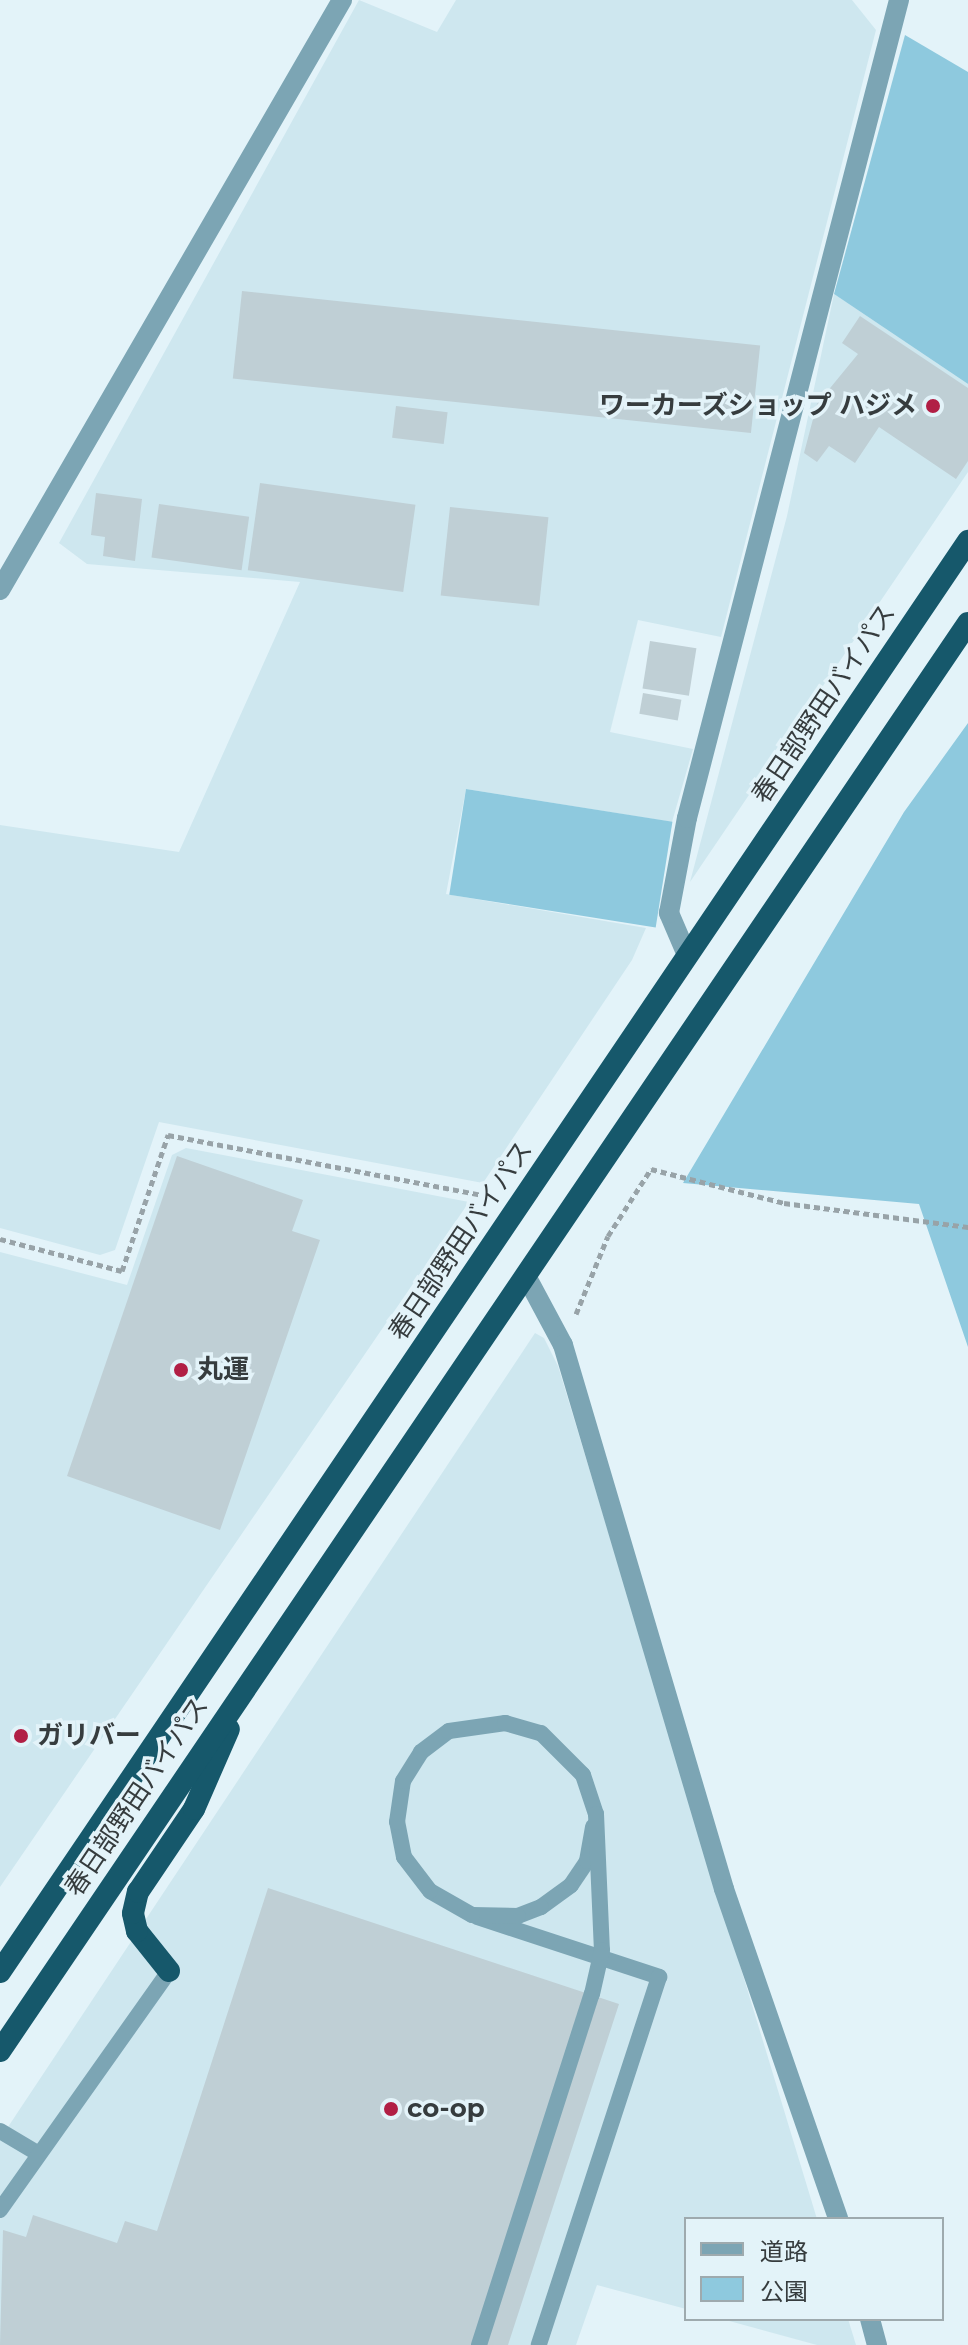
<!DOCTYPE html>
<html>
<head>
<meta charset="utf-8">
<style>
  body { margin:0 }
  #map { position:relative; width:968px; height:2345px; overflow:hidden; background:#e3f3f9; font-family:Montserrat,"Noto Sans JP",sans-serif }
  div>[style] { position:absolute }
  [style*='--x'] { left:calc(var(--x)*1px); top:calc(var(--y)*1px); width:calc(var(--w)*1px); rotate:calc(var(--a)*1deg) }
  .built>* { inset:0; background:#cee7ef }
  .green>* { inset:0; background:#8ec9de; transform-origin:0 0 }
  .building>* { inset:0; background:#bfcfd5; transform-origin:0 0 }
  .path>* { height:5px; margin-top:-2.5px; transform-origin:0; background:repeating-linear-gradient(90deg,#98a3a8 0 6px,transparent 0 10px) }
  .service>* { height:16px; margin:-8px; padding:0 8px; transform-origin:8px; border-radius:8px; background:#7ca5b4 }
  .minor>* { height:20px; margin:-10px; padding:0 10px; transform-origin:10px; border-radius:10px; background:#7ca5b4 }
  .tertiary>* { height:20px; margin:-10px; padding:0 10px; transform-origin:10px; border-radius:10px; background:#7ca5b4 }
  .trunk>* { height:22px; margin:-11px; padding:0 11px; transform-origin:11px; border-radius:11px; background:#16586b }
  .service-bridge>* { height:16px; margin:-8px; padding:0 8px; transform-origin:8px; border-radius:8px; background:#7ca5b4 }
  .dots>* { width:22px; height:22px; translate:-50% -50%; box-sizing:border-box; border:4px solid #e3f3f9; border-radius:50% }
  span { translate:-50% -50%; white-space:nowrap; text-align:center; line-height:1.15; -webkit-text-stroke:7px #e3f3f9; paint-order:stroke }
  .poi-label { font-size:26px; color:#363c3e; font-weight:700 }
  .right { translate:-100% -50%; text-align:right }
  .left { translate:0 -50%; text-align:left }
  .street-label { font-size:26px; color:#363c3e }
  .legend { position:absolute; left:684px; top:2217px; width:260px; height:104px; box-sizing:border-box; background:#e3f3f9; border:2px solid #9eaaae; margin:0; padding:10px 14px; list-style:none; font-size:24px; color:#363c3e }
  .legend li { display:flex; align-items:center; gap:16px; height:40px }
  .legend b { width:40px; border:2px solid #9eaaae }
</style>
</head>
<body>
<div id="map">
  <div class="built">
    <i style="clip-path:polygon(359px 0,437px 32px,456px 0,852px 0,876px 30px,721px 637px,638px 620px,610px 732px,693px 749px,672px 822px,466px 789px,446px 894px,646px 928px,632px 960px,483px 1183px,159px 1122px,115px 1250px,100px 1255px,0 1228px,0 825px,179px 852px,300px 582px,87px 564px,59px 543px)"></i>
    <i style="clip-path:polygon(834px 294px,968px 384px,968px 472px,690px 882px,787px 516px)"></i>
    <i style="clip-path:polygon(186px 1148px,469px 1202px,0 1887px,0 1252px,127px 1285px,172px 1155px)"></i>
    <i style="clip-path:polygon(535px 1333px,544px 1338px,558px 1366px,817px 2219px,686px 2219px,686px 2309px,597px 2285px,576px 2345px,0 2345px,0 2139px)"></i>
    <i style="clip-path:polygon(722px 2319px,848px 2319px,856px 2345px,817px 2345px)"></i>
  </div>
  <div class="green">
    <i style="clip-path:polygon(905px 35px,968px 72px,968px 384px,834px 294px)"></i>
    <i style="clip-path:polygon(968px 723px,968px 1347px,919px 1204px,683px 1183px,904px 812px)"></i>
    <i style="left:466px;top:789px;width:209px;height:107px;rotate:9deg"></i>
  </div>
  <div class="building">
    <i style="left:242px;top:291px;width:521px;height:88px;rotate:6deg"></i>
    <i style="clip-path:polygon(860px 316px,968px 388px,968px 461px,956px 479px,879px 427px,855px 463px,829px 446px,817px 462px,804px 453px,817px 404px,858px 354px,842px 343px)"></i>
    <i style="left:396px;top:406px;width:52px;height:32px;rotate:7deg"></i>
    <i style="left:260px;top:483px;width:157px;height:88px;rotate:8deg"></i>
    <i style="clip-path:polygon(96px 493px,142px 499px,135px 561px,103px 556px,105px 537px,91px 535px)"></i>
    <i style="left:159px;top:504px;width:91px;height:54px;rotate:8deg"></i>
    <i style="left:450px;top:507px;width:99px;height:89px;rotate:6deg"></i>
    <i style="left:650px;top:641px;width:47px;height:48px;rotate:9deg"></i>
    <i style="left:643px;top:693px;width:39px;height:21px;rotate:10deg"></i>
    <i style="clip-path:polygon(177px 1156px,303px 1200px,292px 1231px,320px 1240px,220px 1530px,67px 1476px)"></i>
    <i style="clip-path:polygon(268px 1888px,619px 2004px,508px 2345px,0 2345px,3px 2230px,26px 2237px,33px 2215px,117px 2243px,125px 2221px,157px 2231px)"></i>
  </div>
  <div class="path">
    <i style="--x:0;--y:1239;--w:126;--a:14.7"></i>
    <i style="--x:122;--y:1271;--w:144;--a:-71.3"></i>
    <i style="--x:168;--y:1135;--w:330;--a:10.8"></i>
    <i style="--x:576;--y:1314;--w:84;--a:-67.7"></i>
    <i style="--x:608;--y:1236;--w:80;--a:-57.3"></i>
    <i style="--x:651;--y:1169;--w:137;--a:14.3"></i>
    <i style="--x:784;--y:1203;--w:186;--a:7.4"></i>
  </div>
  <div class="service">
    <i style="--x:541;--y:1907;--w:37;--a:-36"></i>
    <i style="--x:571;--y:1885;--w:29;--a:-56"></i>
    <i style="--x:587;--y:1861;--w:35;--a:-80"></i>
    <i style="--x:477;--y:1917;--w:192;--a:18.2"></i>
    <i style="--x:659;--y:1977;--w:387;--a:108.1"></i>
    <i style="--x:0;--y:2131;--w:43;--a:30.7"></i>
    <i style="--x:0;--y:2210;--w:293;--a:-54.7"></i>
    <i style="--x:479;--y:2345;--w:369;--a:-72.2"></i>
  </div>
  <div class="minor">
    <i style="--x:687;--y:955;--w:46;--a:-113.2"></i>
    <i style="--x:669;--y:913;--w:97;--a:-79.3"></i>
    <i style="--x:687;--y:818;--w:845;--a:-75.47"></i>
    <i style="--x:526;--y:1276;--w:78;--a:61.8"></i>
    <i style="--x:563;--y:1345;--w:567;--a:73.51"></i>
    <i style="--x:724;--y:1889;--w:349;--a:70.9"></i>
    <i style="--x:870;--y:2319;--w:27;--a:75"></i>
  </div>
  <div class="tertiary">
    <i style="--x:0;--y:590;--w:682;--a:-59.9"></i>
  </div>
  <div class="trunk">
    <i style="--x:169;--y:1971;--w:51;--a:-128.7"></i>
    <i style="--x:137;--y:1931;--w:18;--a:-103"></i>
    <i style="--x:133;--y:1913;--w:22;--a:-77"></i>
    <i style="--x:138;--y:1892;--w:100;--a:-56"></i>
    <i style="--x:194;--y:1809;--w:87;--a:-66.4"></i>
    <i style="--x:0;--y:1972;--w:1728;--a:-55.92"></i>
    <i style="--x:0;--y:2051;--w:1725;--a:-55.87"></i>
  </div>
  <div class="service-bridge">
    <i style="--x:541;--y:1907;--w:25;--a:159"></i>
    <i style="--x:518;--y:1916;--w:46;--a:-178.8"></i>
    <i style="--x:472;--y:1915;--w:48;--a:-150.3"></i>
    <i style="--x:430;--y:1891;--w:43;--a:-127.4"></i>
    <i style="--x:404;--y:1857;--w:36;--a:-101"></i>
    <i style="--x:397;--y:1822;--w:41;--a:-81.7"></i>
    <i style="--x:403;--y:1781;--w:34;--a:-58"></i>
    <i style="--x:421;--y:1752;--w:35;--a:-37"></i>
    <i style="--x:449;--y:1731;--w:57;--a:-8.1"></i>
    <i style="--x:505;--y:1723;--w:37;--a:16"></i>
    <i style="--x:541;--y:1733;--w:59;--a:45"></i>
    <i style="--x:583;--y:1775;--w:41;--a:71.6"></i>
    <i style="--x:596;--y:1814;--w:136;--a:87.5"></i>
    <i style="--x:602;--y:1950;--w:45;--a:102.8"></i>
  </div>
  <div class="dots">
    <i style="left:933px;top:406px;background:#b11f45"></i>
    <i style="left:181px;top:1370px;background:#b11f45"></i>
    <i style="left:21px;top:1736px;background:#b11f45"></i>
    <i style="left:391px;top:2109px;background:#b11f45"></i>
  </div>
  <div class="poi-label">
    <span class="right" style="left:917px;top:406px">ワーカーズショップ ハジメ</span>
    <span class="left" style="left:197px;top:1370px">丸運</span>
    <span class="left" style="left:37px;top:1736px">ガリバー</span>
    <span class="left" style="left:407px;top:2109px">co-op</span>
  </div>
  <div class="street-label">
    <span style="left:824px;top:704px;rotate:-56deg">春日部野田バイパス</span>
    <span style="left:461px;top:1241px;rotate:-56deg">春日部野田バイパス</span>
    <span style="left:137px;top:1797px;rotate:-56deg">春日部野田バイパス</span>
  </div>
  <ul class="legend">
  <li><b style="height:10px;background:#7ca5b4"></b>道路</li>
  <li><b style="height:22px;background:#8ec9de"></b>公園</li>
  </ul>
</div>
</body>
</html>
